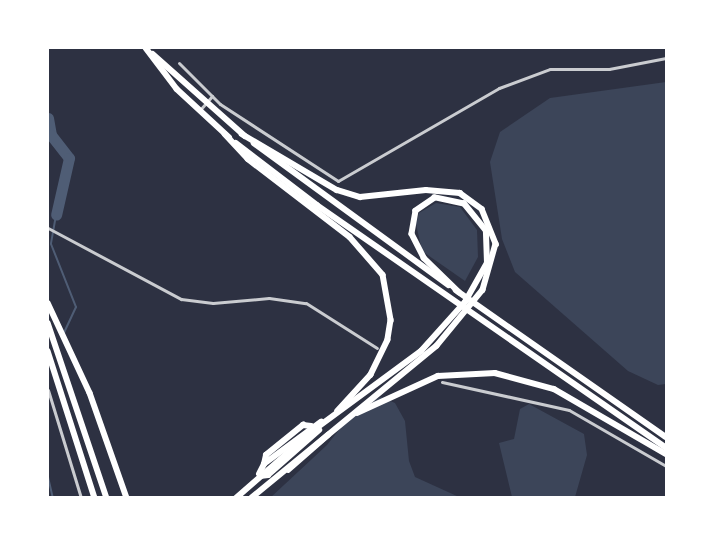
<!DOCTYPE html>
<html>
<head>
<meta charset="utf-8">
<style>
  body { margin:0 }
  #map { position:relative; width:714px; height:545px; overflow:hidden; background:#2d3142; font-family:"Alegreya Sans",sans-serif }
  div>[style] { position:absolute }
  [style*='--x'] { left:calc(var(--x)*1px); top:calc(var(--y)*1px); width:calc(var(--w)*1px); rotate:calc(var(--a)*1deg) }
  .green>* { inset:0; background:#3c4559 }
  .stream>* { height:2px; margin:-1px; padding:0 1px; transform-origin:1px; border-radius:1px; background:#4f5d75 }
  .river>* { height:11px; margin:-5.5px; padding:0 5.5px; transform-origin:5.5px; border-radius:5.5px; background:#4f5d75 }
  .minor>* { height:3px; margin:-1.5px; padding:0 1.5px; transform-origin:1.5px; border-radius:1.5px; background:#caccd0 }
  .trunk>* { height:5.5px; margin:-2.75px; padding:0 2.75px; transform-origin:2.75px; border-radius:2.75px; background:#fff }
  .motorway>* { height:5.5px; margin:-2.75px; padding:0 2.75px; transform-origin:2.75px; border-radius:2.75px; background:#fff }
  span { translate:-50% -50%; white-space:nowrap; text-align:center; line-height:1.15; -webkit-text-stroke:4px #fff; paint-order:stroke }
  .frame { position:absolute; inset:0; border:49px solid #fff; pointer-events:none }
</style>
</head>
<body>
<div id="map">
  <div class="green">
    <i style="clip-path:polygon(666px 82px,666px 384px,658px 385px,628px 371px,515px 272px,502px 239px,490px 162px,500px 132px,550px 98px)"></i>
    <i style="clip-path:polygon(436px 203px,460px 207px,477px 230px,478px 257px,465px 281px,422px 251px,416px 224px,419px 213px)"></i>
    <i style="clip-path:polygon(381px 397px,395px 403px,405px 421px,409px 461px,415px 477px,459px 497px,270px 498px,327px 445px,357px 407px)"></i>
    <i style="clip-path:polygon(529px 404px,584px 434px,587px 455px,575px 497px,512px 497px,499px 443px,514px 439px,520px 409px)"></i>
  </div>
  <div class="stream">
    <i style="--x:56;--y:215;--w:29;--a:100"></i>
    <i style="--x:51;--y:244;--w:68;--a:68.4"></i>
    <i style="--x:76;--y:307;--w:29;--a:115"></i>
    <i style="--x:48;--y:477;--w:22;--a:77"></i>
  </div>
  <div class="river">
    <i style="--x:48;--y:118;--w:17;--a:80"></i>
    <i style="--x:51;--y:135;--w:29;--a:52"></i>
    <i style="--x:69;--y:158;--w:58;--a:102.8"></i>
  </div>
  <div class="minor">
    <i style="--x:179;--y:63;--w:58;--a:45"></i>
    <i style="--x:220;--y:104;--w:141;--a:33.1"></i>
    <i style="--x:338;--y:181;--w:186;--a:-30"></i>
    <i style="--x:499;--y:88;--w:54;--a:-20.4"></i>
    <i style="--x:550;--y:69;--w:59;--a:0"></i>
    <i style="--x:609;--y:69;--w:58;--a:-10.9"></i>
    <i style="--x:199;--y:111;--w:20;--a:-49"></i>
    <i style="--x:48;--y:228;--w:151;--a:28.1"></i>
    <i style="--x:181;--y:299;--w:32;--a:7"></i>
    <i style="--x:213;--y:303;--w:56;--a:-5.1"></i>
    <i style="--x:269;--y:298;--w:37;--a:8"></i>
    <i style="--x:306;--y:303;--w:84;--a:32.4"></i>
    <i style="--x:442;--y:382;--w:130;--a:12.4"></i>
    <i style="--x:569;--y:410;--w:112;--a:30"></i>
    <i style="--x:48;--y:390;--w:113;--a:73"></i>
  </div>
  <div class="trunk">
    <i style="--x:146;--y:48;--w:51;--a:52.9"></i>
    <i style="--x:177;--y:89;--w:71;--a:42.7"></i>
    <i style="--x:153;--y:54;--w:123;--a:41.7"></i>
    <i style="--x:236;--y:143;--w:102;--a:37.4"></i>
    <i style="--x:317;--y:205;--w:425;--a:34.8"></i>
    <i style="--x:254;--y:143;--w:241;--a:36.1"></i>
    <i style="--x:456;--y:290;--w:256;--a:35"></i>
  </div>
  <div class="motorway">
    <i style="--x:225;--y:134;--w:34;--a:47"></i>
    <i style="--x:248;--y:159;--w:128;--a:37.4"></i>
    <i style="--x:350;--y:237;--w:50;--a:49"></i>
    <i style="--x:383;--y:275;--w:46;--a:79.9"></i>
    <i style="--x:391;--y:320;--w:20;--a:99"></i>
    <i style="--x:388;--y:340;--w:39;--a:116"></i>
    <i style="--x:371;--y:375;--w:49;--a:132.5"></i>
    <i style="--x:242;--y:134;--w:110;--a:30.5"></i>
    <i style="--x:337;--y:190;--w:24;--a:17"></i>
    <i style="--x:360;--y:197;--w:66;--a:-6.1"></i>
    <i style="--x:426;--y:190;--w:34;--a:5"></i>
    <i style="--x:460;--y:193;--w:27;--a:36"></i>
    <i style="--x:482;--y:209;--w:38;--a:68"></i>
    <i style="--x:496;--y:244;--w:48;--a:105.8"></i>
    <i style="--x:483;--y:290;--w:72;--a:129.4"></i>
    <i style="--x:437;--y:346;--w:239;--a:140.6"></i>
    <i style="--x:48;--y:303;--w:99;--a:65"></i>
    <i style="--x:90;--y:393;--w:111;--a:70.6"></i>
    <i style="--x:48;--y:323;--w:185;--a:71.4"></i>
    <i style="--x:48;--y:351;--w:154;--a:72.3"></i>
    <i style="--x:357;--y:413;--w:89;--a:-24.6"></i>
    <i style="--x:438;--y:376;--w:57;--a:-3"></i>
    <i style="--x:495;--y:373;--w:61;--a:15.2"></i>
    <i style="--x:554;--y:389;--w:129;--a:30.1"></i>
    <i style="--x:264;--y:464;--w:9;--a:-77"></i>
    <i style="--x:266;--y:455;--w:48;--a:-39"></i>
    <i style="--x:303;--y:425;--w:8;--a:7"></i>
    <i style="--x:288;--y:470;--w:53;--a:-41.2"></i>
    <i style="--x:259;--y:474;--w:11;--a:-63"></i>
    <i style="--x:264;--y:464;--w:71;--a:-36.4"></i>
    <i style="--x:260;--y:476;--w:8;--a:-7"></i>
    <i style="--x:268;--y:475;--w:68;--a:-41.4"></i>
    <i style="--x:236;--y:498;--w:103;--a:-41.1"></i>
    <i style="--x:314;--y:430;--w:133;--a:-36.4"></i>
    <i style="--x:421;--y:351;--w:66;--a:-48.1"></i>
    <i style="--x:465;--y:302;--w:45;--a:-60.6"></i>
    <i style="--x:487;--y:263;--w:32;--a:-92"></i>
    <i style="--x:486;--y:231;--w:35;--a:-129"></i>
    <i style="--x:464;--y:204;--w:30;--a:-168"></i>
    <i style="--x:435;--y:198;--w:23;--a:146"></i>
    <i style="--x:416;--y:211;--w:23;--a:100"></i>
    <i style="--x:412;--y:234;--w:27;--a:63"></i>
    <i style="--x:424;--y:258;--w:49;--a:44.2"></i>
  </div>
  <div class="frame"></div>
</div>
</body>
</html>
